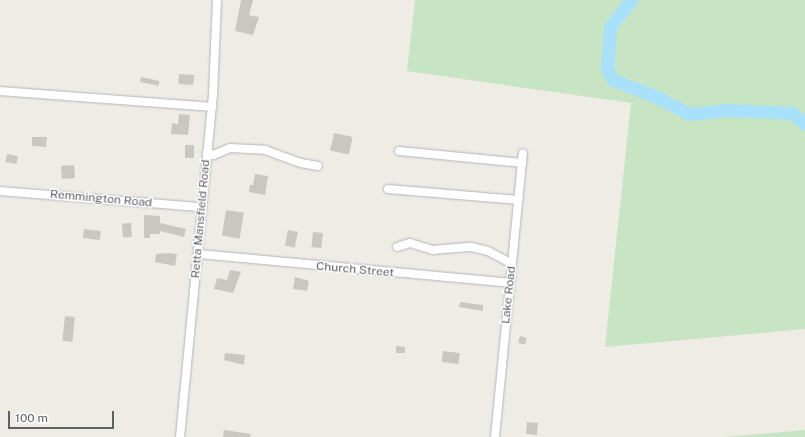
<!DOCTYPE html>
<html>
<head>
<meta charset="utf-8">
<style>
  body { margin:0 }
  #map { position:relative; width:805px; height:437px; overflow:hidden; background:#efebe5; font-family:"Public Sans",sans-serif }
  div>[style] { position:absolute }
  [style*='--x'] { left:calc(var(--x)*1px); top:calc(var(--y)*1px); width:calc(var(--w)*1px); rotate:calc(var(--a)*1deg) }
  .green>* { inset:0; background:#c7e5c3 }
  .river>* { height:13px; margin:-6.5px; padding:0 6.5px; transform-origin:6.5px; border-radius:6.5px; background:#a9e1fb }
  .building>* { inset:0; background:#cac6c2; transform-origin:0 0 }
  .roads { filter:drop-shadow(0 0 1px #b2b6b9) drop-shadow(0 0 1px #b2b6b9) }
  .minor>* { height:8px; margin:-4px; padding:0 4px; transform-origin:4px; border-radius:4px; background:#fff }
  span { translate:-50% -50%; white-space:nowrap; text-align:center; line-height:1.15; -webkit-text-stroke:3px #fff; paint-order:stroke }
  .street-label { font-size:12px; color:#5d6165 }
  .scale { position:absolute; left:8px; top:411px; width:106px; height:18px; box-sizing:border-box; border:2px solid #5d6165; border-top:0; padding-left:5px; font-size:12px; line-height:14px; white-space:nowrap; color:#5d6165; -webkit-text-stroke:3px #fff; paint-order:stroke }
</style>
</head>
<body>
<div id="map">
  <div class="green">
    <i style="clip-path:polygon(415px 0,805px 0,805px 329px,605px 347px,631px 103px,407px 71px)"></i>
    <i style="clip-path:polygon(805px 430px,805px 437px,724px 437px)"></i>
  </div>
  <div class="river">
    <i style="--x:631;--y:0;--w:34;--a:128"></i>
    <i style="--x:610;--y:27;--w:42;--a:94.1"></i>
    <i style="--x:607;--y:69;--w:13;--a:61"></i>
    <i style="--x:613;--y:80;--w:47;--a:21.1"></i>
    <i style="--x:657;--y:97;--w:36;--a:28"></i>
    <i style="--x:689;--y:114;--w:39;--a:-6"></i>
    <i style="--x:728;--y:110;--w:64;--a:2.7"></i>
    <i style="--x:792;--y:113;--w:17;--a:40"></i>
  </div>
  <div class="building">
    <i style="clip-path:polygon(241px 0,253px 0,249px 15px,259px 17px,253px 35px,235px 31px)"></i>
    <i style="left:179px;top:74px;width:15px;height:10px;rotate:4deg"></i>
    <i style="left:141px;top:77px;width:19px;height:5px;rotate:12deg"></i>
    <i style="clip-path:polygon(179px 114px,190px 115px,188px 135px,171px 134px,172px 123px,178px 124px)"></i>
    <i style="left:334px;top:133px;width:19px;height:18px;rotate:12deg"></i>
    <i style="clip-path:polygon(32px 137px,47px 137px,46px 147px,32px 146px)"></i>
    <i style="left:185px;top:145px;width:9px;height:13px"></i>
    <i style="left:7px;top:154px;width:11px;height:8px;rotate:10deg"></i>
    <i style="left:74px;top:165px;width:13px;height:13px;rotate:86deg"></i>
    <i style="clip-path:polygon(255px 174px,268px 176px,265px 195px,249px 192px,250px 185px,253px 185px)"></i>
    <i style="left:226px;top:210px;width:18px;height:26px;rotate:9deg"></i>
    <i style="clip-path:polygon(144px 215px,160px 216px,160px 223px,186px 229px,184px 237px,160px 231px,160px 234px,150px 234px,150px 238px,144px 238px)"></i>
    <i style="left:131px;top:223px;width:14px;height:9px;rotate:86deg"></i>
    <i style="left:84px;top:229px;width:17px;height:9px;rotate:7deg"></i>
    <i style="left:288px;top:230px;width:10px;height:16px;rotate:11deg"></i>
    <i style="left:313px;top:232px;width:10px;height:15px;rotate:6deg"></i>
    <i style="clip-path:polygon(168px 253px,177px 254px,175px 266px,155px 262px,156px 254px)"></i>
    <i style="clip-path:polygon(230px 270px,241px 272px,233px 293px,214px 289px,217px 278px,227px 280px)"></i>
    <i style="clip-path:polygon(295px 277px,309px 281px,307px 291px,293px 289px)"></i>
    <i style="clip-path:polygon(460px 302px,483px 305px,483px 311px,459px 307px)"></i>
    <i style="left:65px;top:316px;width:10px;height:25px;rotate:6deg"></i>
    <i style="left:520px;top:336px;width:7px;height:7px;rotate:16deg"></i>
    <i style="clip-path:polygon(396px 346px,405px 347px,405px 353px,396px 353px)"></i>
    <i style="left:443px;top:351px;width:17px;height:11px;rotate:7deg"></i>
    <i style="clip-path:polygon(225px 353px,245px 355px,244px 365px,224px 360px)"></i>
    <i style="left:527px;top:422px;width:11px;height:12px;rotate:5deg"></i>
    <i style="clip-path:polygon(224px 430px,251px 434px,250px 437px,223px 437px)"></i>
  </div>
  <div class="roads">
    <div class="minor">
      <i style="--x:0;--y:91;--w:213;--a:4.3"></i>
      <i style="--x:399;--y:151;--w:124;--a:5.6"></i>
      <i style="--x:207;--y:152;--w:7;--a:27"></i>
      <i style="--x:213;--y:155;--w:18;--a:-22"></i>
      <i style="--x:230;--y:148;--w:35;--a:3"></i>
      <i style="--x:265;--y:150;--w:38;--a:20"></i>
      <i style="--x:301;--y:163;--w:17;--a:10"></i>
      <i style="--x:388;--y:189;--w:131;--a:4.8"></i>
      <i style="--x:0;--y:191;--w:202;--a:4.6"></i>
      <i style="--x:397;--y:247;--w:14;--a:-17"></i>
      <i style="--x:410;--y:243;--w:24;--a:17"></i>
      <i style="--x:433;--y:250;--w:38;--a:-5"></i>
      <i style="--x:471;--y:247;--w:17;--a:13"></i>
      <i style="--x:488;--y:251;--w:27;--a:28"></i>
      <i style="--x:199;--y:254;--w:312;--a:5.3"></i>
      <i style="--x:180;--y:437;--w:344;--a:-84.5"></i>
      <i style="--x:213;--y:95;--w:95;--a:-87.6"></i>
      <i style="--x:495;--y:437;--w:285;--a:-84.4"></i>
    </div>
  </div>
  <div class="street-label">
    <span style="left:101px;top:199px;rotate:5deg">Remmington Road</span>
    <span style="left:201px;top:219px;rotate:-85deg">Retta Mansfield Road</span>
    <span style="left:355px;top:270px;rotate:5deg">Church Street</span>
    <span style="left:509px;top:295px;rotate:-84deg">Lake Road</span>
  </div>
  <div class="scale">100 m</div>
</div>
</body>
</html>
